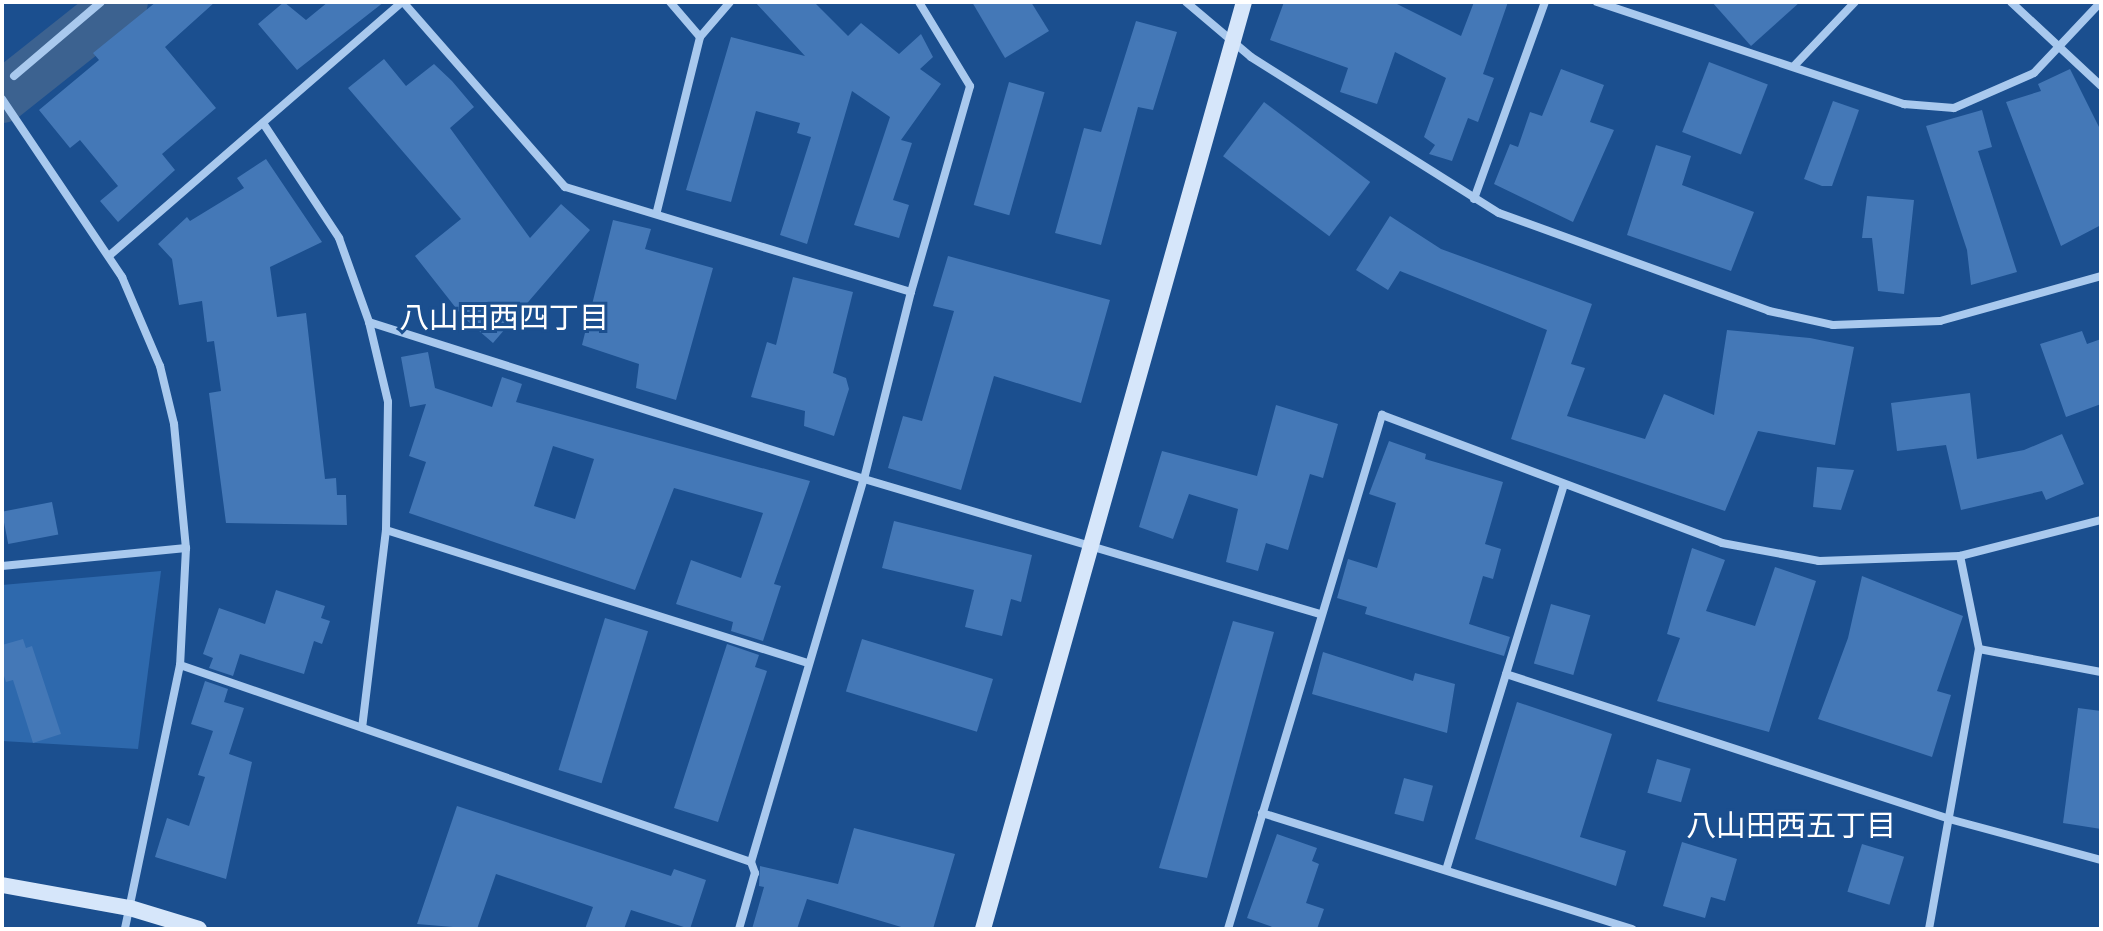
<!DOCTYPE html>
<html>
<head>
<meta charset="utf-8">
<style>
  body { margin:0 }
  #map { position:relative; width:2103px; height:931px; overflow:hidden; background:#1b4f8f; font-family:Lato,"Noto Sans JP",sans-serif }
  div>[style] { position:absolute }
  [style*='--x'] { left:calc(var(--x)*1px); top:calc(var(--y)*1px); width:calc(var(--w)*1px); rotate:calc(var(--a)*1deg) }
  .green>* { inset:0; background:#2e69ad }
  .river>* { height:52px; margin:-26px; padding:0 26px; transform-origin:26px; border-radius:26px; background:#3c6290 }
  .building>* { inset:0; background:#4478b7; transform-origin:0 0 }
  .street>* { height:8px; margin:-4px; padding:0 4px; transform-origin:4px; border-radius:4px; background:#a9c9ee }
  .secondary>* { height:16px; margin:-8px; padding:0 8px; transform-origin:8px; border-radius:8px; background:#d6e6fa }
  span { translate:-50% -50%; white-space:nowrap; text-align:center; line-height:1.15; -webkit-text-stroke:6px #1b4f8f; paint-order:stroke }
  .neighbourhood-label { font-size:30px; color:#fff }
  .frame { position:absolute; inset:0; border:4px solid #fff; pointer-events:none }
</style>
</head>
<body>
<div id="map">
  <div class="green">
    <i style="clip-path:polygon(161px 571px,138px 749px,2px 741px,2px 585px)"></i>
  </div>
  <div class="river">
    <i style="--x:2;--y:97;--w:153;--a:-38.4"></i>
  </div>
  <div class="building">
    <i style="clip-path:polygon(156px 2px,215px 2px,165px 47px,216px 108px,162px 154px,175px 170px,118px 222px,100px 201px,118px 186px,80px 140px,70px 148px,39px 110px,99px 60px,93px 53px)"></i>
    <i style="clip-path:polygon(284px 2px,306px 20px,328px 2px,384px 2px,297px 70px,258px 24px)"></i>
    <i style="clip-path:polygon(755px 2px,814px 2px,848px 36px,861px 23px,899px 54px,921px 34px,933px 57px,920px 69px,941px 84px,901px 140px,912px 143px,893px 200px,909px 205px,899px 238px,854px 225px,890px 117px,852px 91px,807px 244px,780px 235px,811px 137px,797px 133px,800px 123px,756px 111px,731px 202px,686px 190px,731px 37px,805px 56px)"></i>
    <i style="clip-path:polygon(972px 2px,1031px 2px,1049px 31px,1005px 58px)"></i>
    <i style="clip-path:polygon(1284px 2px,1393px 2px,1461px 36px,1474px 2px,1508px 2px,1483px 74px,1494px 78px,1478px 122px,1468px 118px,1452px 161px,1429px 154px,1435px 145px,1424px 137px,1446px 78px,1395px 52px,1377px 104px,1340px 92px,1348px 68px,1270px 40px)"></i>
    <i style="clip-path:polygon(1712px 2px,1800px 2px,1751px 46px)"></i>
    <i style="clip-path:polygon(1136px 21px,1177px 32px,1153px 110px,1138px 107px,1101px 245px,1055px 233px,1084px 128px,1101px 132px)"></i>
    <i style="clip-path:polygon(384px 59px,406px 86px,434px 64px,452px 81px,474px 107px,450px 128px,530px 238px,561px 204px,590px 230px,493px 343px,463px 317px,415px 256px,461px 219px,348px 88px)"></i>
    <i style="left:1709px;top:62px;width:63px;height:75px;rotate:21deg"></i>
    <i style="clip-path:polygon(1561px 69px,1604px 85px,1590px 122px,1614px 130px,1573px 222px,1494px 184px,1510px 144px,1518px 147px,1530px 112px,1542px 116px)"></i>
    <i style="clip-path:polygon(2070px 69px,2101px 131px,2101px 225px,2061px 246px,2006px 102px,2041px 91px,2038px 84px)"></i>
    <i style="left:1009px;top:82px;width:37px;height:128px;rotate:16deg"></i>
    <i style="clip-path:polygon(1833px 101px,1859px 110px,1832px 186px,1822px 186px,1804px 179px)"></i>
    <i style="left:1264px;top:102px;width:133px;height:68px;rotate:37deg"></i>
    <i style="clip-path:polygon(1982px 110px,1992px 147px,1978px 151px,2017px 272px,1971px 285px,1967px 250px,1926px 126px)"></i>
    <i style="clip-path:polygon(1656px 145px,1691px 156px,1682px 185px,1754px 212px,1731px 271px,1627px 235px)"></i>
    <i style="clip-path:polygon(266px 159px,322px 242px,270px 267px,277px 317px,306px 313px,325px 479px,336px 478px,337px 495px,346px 495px,347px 525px,226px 523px,209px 393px,221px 391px,214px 341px,207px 342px,202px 301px,179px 305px,172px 259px,158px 244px,187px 217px,190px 221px,244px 188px,237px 178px)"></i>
    <i style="clip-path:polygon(1867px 196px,1914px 200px,1904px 294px,1878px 291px,1872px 238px,1862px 238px)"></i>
    <i style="clip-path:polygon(1390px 216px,1441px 249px,1592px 304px,1571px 364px,1585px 368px,1567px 416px,1645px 439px,1664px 394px,1714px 415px,1727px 330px,1810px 338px,1854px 347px,1835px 445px,1758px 431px,1725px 511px,1511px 439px,1547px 330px,1400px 271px,1388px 290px,1356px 270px)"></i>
    <i style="clip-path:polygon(613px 220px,651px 229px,645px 249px,713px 268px,676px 400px,636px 388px,639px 364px,582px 345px)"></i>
    <i style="clip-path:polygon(948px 256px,1110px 300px,1081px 403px,994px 376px,961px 490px,888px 468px,903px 416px,922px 421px,942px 352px,954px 311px,933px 306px)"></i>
    <i style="clip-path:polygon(793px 277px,853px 292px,833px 373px,846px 378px,849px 389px,834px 436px,804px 426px,805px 411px,751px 397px,767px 342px,776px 345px)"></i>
    <i style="clip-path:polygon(2082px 331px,2087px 344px,2101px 339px,2101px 404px,2066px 417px,2040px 344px)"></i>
    <i style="clip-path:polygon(evenodd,428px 352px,435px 388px,492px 407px,502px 377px,522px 384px,516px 402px,810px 481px,774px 584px,781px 586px,763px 641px,731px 631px,733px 622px,676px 604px,691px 560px,741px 578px,763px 513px,674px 488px,635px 590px,409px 513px,426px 462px,409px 456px,426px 404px,410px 407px,401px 357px,428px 352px,553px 446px,594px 459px,575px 519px,534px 506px,553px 446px)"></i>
    <i style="clip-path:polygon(1970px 393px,1977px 459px,2024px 450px,2062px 434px,2084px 484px,2046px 500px,2042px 491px,1961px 510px,1946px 445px,1897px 451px,1891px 403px)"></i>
    <i style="clip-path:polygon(1276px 405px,1338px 424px,1323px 478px,1310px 474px,1288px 550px,1266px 543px,1258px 571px,1226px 562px,1238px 509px,1189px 494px,1173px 539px,1139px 527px,1162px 451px,1257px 476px)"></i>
    <i style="clip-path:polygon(1389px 441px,1426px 454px,1425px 459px,1503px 482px,1485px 544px,1501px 549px,1493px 579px,1483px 576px,1469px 624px,1510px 637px,1504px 656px,1365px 614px,1367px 607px,1337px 598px,1348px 559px,1377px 568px,1396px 503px,1369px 494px)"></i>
    <i style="clip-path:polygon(1817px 467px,1854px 470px,1841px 510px,1813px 507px)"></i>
    <i style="left:52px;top:502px;width:33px;height:51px;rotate:79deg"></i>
    <i style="clip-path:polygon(894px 521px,1032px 555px,1021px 602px,1011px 599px,1002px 636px,965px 627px,974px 590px,882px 568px)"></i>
    <i style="clip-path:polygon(1692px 548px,1725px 560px,1706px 611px,1755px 626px,1775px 567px,1816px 581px,1769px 732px,1657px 701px,1680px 638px,1667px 634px)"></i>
    <i style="clip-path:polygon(1862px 576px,1963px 616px,1937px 691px,1951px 695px,1932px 757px,1818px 719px,1848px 638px)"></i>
    <i style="clip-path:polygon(276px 590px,325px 606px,321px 618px,330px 621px,322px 644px,314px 641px,304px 674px,240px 654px,233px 676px,209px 668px,213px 658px,203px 654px,219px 608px,265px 624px)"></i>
    <i style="left:1551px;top:604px;width:41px;height:62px;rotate:16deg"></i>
    <i style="left:605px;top:618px;width:45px;height:159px;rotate:17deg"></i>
    <i style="clip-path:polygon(1233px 621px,1274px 632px,1207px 878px,1159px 868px)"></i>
    <i style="clip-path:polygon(23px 639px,26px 648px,32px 646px,61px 734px,33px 743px,13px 680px,6px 682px,2px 670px,2px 645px)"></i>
    <i style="left:862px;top:639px;width:137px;height:55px;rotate:17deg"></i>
    <i style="clip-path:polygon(727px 644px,759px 655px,755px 667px,767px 671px,718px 822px,674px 808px)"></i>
    <i style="clip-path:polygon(1323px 652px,1413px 681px,1415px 673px,1455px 684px,1447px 733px,1312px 694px)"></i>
    <i style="clip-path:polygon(205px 681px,228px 689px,224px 702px,244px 708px,229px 754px,252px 762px,226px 879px,155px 857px,167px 818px,189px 826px,205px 777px,198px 775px,213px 731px,191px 724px)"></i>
    <i style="clip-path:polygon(1517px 702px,1612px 734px,1580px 837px,1626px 851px,1616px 886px,1475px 839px)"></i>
    <i style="clip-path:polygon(2078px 708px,2101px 711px,2101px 829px,2063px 823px)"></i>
    <i style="left:1657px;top:759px;width:35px;height:35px;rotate:16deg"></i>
    <i style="left:1404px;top:778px;width:30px;height:37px;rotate:15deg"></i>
    <i style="clip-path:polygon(457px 806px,671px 876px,674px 869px,706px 880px,690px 929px,631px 910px,624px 929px,585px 929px,593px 907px,496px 874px,477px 929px,417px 924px)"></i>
    <i style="clip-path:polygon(854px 828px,955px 854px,933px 929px,908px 929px,807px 899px,797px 929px,752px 929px,764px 887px,759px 886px,760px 866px,838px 884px)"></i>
    <i style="clip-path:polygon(1277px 834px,1317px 848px,1312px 861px,1319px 864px,1306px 903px,1324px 909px,1317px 929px,1278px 929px,1247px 918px)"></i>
    <i style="clip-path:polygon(1682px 842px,1737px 859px,1725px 901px,1711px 897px,1705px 918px,1663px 906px)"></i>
    <i style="left:1862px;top:844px;width:44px;height:50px;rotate:17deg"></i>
  </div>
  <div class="street">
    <i style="--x:670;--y:2;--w:46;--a:49.4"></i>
    <i style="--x:1186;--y:2;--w:85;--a:40.2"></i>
    <i style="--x:1251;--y:57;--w:293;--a:32.2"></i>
    <i style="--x:1499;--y:213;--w:287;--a:19.9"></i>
    <i style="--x:1769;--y:311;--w:66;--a:12.3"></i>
    <i style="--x:1833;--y:325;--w:107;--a:-2.1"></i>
    <i style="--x:1940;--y:321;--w:167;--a:-15.6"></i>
    <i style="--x:1597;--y:2;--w:324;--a:18.4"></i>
    <i style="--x:1904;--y:104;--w:50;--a:4.6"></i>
    <i style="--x:1954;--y:108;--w:87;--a:-23.6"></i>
    <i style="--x:2034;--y:73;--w:98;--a:-46.7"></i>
    <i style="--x:2011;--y:2;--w:123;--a:43"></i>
    <i style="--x:1794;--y:66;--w:88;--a:-46.4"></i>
    <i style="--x:14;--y:76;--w:114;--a:-40.4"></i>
    <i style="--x:2;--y:99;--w:215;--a:56"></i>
    <i style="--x:122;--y:277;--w:97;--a:66.9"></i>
    <i style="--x:160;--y:366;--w:60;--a:76.4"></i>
    <i style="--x:174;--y:424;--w:125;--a:84.5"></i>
    <i style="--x:186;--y:548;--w:117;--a:92.9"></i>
    <i style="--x:180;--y:665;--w:270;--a:101.8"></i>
    <i style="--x:263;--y:123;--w:138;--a:56.5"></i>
    <i style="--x:339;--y:238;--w:89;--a:70.3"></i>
    <i style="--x:369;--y:322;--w:82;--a:76.6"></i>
    <i style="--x:388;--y:402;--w:128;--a:90.9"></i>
    <i style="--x:386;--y:530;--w:199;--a:96.9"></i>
    <i style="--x:1474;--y:199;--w:209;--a:-70.2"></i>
    <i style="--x:657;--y:211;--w:179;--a:-76.1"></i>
    <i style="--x:700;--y:37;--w:46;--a:-49.4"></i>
    <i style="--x:110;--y:255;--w:386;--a:-40.9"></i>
    <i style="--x:911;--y:292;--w:214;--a:-74"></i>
    <i style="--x:970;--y:86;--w:98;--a:-121.3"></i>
    <i style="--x:369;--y:322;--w:519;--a:17.6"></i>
    <i style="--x:864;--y:479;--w:476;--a:16.5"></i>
    <i style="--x:386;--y:530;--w:443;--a:17.5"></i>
    <i style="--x:2;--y:566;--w:185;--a:-5.6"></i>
    <i style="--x:1979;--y:649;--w:124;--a:10.7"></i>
    <i style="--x:180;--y:665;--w:604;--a:19.03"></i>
    <i style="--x:751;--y:862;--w:399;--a:-73.6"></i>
    <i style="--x:864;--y:479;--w:193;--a:-75.9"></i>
    <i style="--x:911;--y:292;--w:362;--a:-163.1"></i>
    <i style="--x:565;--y:187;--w:246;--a:-131.2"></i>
    <i style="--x:1506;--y:674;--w:466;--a:18.1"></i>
    <i style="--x:1949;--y:819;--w:157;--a:15.1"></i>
    <i style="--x:1262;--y:813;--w:388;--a:17.4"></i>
    <i style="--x:1447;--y:867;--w:400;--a:-73"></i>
    <i style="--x:739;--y:929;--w:58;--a:-74.1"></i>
    <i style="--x:755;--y:873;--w:12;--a:-110"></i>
    <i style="--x:1228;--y:929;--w:537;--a:-73.32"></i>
    <i style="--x:1382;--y:415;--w:363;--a:20.6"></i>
    <i style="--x:1722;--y:543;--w:99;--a:10.5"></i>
    <i style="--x:1819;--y:561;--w:141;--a:-2"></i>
    <i style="--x:1960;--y:556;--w:146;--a:-14.3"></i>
    <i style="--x:1929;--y:929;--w:284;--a:-79.9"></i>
    <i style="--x:1979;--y:649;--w:95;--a:-101.5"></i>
  </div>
  <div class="secondary">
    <i style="--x:2;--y:885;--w:130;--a:10.2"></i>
    <i style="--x:130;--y:908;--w:72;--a:16.9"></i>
    <i style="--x:983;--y:929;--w:963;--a:-74.28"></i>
  </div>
  <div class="neighbourhood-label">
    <span style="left:504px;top:316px">八山田西四丁目</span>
    <span style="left:1791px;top:824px">八山田西五丁目</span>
  </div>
  <div class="frame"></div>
</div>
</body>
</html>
